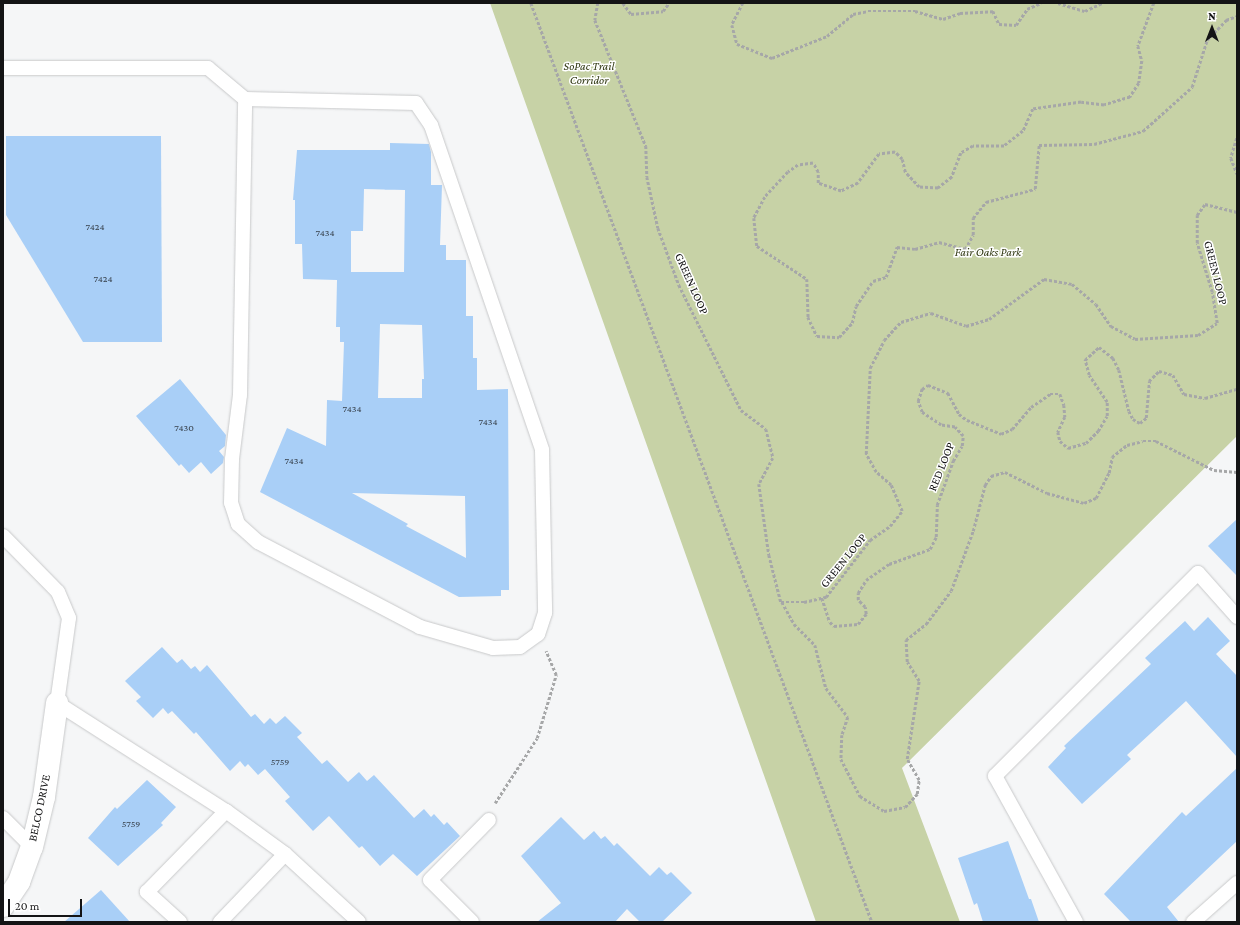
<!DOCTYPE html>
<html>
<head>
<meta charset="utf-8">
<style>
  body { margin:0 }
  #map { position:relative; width:1240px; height:925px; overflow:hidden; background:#f5f6f7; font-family:"Crimson Pro",serif }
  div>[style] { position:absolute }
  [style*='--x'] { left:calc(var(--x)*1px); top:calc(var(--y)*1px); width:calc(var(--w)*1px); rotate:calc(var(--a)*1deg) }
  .green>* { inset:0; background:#c7d2a6 }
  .building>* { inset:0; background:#a9cff7 }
  .path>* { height:2.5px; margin-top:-1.25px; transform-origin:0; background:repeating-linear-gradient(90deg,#a6a7a8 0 3px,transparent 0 5px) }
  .roads { filter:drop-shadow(0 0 1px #c8c9ca) drop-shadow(0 0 1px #c8c9ca) }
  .lane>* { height:14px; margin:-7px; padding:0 7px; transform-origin:7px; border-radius:7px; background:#fff }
  .street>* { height:22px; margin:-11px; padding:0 11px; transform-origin:11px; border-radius:11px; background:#fff }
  span { translate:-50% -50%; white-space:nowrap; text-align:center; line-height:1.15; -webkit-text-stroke:3px #fff; paint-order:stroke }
  .number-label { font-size:10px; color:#39434e }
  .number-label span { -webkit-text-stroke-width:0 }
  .park-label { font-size:12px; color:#2f3710; font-style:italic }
  .street-label { font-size:12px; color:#141415 }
  .frame { position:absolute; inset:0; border:4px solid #141415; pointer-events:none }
  .north { position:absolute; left:1192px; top:8px; width:40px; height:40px; -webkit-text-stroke:3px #fff; paint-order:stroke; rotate:0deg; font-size:11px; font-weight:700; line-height:16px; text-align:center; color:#141415 }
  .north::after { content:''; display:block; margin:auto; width:14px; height:18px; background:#141415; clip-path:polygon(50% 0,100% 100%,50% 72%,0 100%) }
  .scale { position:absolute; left:8px; top:899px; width:74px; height:18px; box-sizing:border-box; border:2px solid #141415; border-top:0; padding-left:5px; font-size:12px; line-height:14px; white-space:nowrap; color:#141415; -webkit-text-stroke:3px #fff; paint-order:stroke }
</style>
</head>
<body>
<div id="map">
  <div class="green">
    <i style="clip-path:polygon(490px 3px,1237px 3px,1237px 436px,902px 768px,960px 922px,816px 922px)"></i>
  </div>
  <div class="building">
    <i style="clip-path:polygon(6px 136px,161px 136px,162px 342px,83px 342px,6px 215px)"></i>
    <i style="clip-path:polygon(evenodd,390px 143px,429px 144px,431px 152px,431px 185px,442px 185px,440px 245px,446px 245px,446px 260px,466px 260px,466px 316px,473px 316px,473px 358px,477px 358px,477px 390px,508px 389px,509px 590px,501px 590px,501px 596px,459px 597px,260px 492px,287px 428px,326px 446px,327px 400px,342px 401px,344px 342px,340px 342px,340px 327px,336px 327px,337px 280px,303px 279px,302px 244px,295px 244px,295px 200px,293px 200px,297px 150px,390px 150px,390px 143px,364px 189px,405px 190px,404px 272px,351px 272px,351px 231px,363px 231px,364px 189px,390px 143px,380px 324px,422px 325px,424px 379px,422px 379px,422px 398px,378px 398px,380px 324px,390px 143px,352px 493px,465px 496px,466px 558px,406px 526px,408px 524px,352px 493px)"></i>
    <i style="clip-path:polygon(180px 379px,226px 435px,225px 446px,219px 451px,224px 457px,223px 463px,211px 474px,201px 462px,189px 473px,181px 464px,179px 466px,136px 416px)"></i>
    <i style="clip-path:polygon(1237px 519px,1237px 576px,1208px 546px)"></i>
    <i style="clip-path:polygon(1208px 617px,1230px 641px,1216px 654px,1237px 676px,1237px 757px,1186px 701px,1127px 755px,1131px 759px,1082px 804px,1048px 767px,1066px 748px,1064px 746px,1151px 664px,1145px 658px,1185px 621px,1194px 631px)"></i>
    <i style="clip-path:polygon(162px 647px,177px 663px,182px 659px,191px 669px,195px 666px,200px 672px,207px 665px,251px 717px,255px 714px,264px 724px,270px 718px,276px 724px,285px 716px,302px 733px,297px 737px,322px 764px,327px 760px,348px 782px,359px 772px,367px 781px,374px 775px,414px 818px,424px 809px,431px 817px,434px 814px,444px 825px,447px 822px,460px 836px,417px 876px,393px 854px,380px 866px,362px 846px,359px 848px,329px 816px,313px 831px,285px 801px,290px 797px,265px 769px,258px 775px,248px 764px,245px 767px,240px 761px,230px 771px,196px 732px,194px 734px,172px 711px,168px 714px,163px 708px,153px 718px,136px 701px,141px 697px,125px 681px)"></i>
    <i style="clip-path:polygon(1237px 768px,1237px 841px,1167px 907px,1179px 922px,1131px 922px,1104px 894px,1182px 812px,1186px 816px)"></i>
    <i style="clip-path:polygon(147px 780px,176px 807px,161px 823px,163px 825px,118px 866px,88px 838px,115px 807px,117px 809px)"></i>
    <i style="clip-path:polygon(561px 817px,584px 840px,594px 831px,601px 839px,605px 836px,614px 846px,617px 843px,650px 876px,659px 867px,667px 875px,671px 872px,692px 893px,662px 922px,640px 922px,627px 909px,615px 922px,537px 922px,561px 903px,521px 856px)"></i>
    <i style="clip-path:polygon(1008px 841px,1029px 899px,1031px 899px,1039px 922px,983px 922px,977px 903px,974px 905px,958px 858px)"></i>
    <i style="clip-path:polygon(101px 890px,130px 922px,64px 922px)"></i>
  </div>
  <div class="path">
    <i style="--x:531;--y:3;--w:980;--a:69.64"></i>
    <i style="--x:598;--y:3;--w:17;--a:100"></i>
    <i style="--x:595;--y:20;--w:136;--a:68"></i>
    <i style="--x:646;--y:146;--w:31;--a:88"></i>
    <i style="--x:647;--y:177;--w:52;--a:77.8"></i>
    <i style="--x:658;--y:228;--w:61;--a:69.8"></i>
    <i style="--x:679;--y:285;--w:140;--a:63.6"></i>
    <i style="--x:741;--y:410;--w:31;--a:37"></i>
    <i style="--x:766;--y:429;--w:30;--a:76"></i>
    <i style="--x:773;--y:458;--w:30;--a:118"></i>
    <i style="--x:759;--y:484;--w:72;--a:82"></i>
    <i style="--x:769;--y:555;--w:49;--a:75.7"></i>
    <i style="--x:781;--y:602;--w:23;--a:0"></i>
    <i style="--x:804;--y:602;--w:23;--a:-13"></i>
    <i style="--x:826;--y:597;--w:72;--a:-52.3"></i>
    <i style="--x:870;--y:540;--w:24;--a:-35"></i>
    <i style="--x:890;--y:526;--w:19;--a:-51"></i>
    <i style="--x:902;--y:511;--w:28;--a:-113"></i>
    <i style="--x:891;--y:485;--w:20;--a:-139"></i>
    <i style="--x:876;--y:472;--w:21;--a:-119"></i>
    <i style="--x:866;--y:454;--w:86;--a:-87.3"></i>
    <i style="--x:870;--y:368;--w:31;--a:-63"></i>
    <i style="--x:884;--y:340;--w:25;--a:-47"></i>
    <i style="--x:901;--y:322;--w:31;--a:-17"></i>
    <i style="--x:931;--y:313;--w:37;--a:20"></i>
    <i style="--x:966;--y:326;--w:24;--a:-17"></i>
    <i style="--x:989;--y:319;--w:68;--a:-36"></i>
    <i style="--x:1044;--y:279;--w:28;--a:10"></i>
    <i style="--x:1072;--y:284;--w:31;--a:40"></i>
    <i style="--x:1096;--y:304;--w:27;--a:56"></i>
    <i style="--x:1111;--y:326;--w:27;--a:28"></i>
    <i style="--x:1135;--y:339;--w:63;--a:-3.6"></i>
    <i style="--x:1198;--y:335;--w:22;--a:-32"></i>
    <i style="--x:1217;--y:323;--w:31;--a:-99"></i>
    <i style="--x:1212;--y:292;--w:51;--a:-107"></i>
    <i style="--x:1197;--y:243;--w:28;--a:-90"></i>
    <i style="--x:1197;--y:215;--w:14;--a:-54"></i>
    <i style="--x:1205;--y:204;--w:33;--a:14"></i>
    <i style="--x:623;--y:3;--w:14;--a:54"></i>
    <i style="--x:631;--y:14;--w:32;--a:-5"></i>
    <i style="--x:663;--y:11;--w:10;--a:-53"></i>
    <i style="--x:743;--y:3;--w:25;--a:117"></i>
    <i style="--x:732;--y:25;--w:20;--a:75"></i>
    <i style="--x:737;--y:44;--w:38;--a:22"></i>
    <i style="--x:772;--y:58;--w:59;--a:-21.8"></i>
    <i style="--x:827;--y:36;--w:34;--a:-40"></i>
    <i style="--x:853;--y:14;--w:15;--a:-11"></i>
    <i style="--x:868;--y:11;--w:47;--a:0"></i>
    <i style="--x:915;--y:11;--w:29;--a:16"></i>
    <i style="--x:943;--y:19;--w:18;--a:-19"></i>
    <i style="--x:960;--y:13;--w:33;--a:-3"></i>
    <i style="--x:993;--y:11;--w:14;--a:65"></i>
    <i style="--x:999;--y:24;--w:17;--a:3"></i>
    <i style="--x:1016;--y:25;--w:19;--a:-55"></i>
    <i style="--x:1027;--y:9;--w:15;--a:-23"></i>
    <i style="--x:1058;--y:3;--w:28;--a:17"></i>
    <i style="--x:1085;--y:11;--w:19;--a:-25"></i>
    <i style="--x:1154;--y:3;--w:46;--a:110.4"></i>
    <i style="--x:1138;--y:46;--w:16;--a:75"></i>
    <i style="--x:1142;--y:61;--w:22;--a:98"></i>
    <i style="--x:1139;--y:83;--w:17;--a:123"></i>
    <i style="--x:1130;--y:97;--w:27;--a:163"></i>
    <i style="--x:1104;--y:105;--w:23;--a:-173"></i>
    <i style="--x:1081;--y:102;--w:49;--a:171.7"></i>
    <i style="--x:1033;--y:109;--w:24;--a:114"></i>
    <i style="--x:1023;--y:131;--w:24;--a:142"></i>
    <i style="--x:1004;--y:146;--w:31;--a:180"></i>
    <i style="--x:973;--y:146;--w:14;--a:150"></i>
    <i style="--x:961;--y:153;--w:26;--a:111"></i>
    <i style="--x:952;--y:177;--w:18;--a:142"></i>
    <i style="--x:938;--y:188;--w:19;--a:-177"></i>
    <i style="--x:919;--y:187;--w:21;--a:-133"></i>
    <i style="--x:905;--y:172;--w:13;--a:-103"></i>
    <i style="--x:902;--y:159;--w:10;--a:-135"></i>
    <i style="--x:895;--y:152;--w:16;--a:173"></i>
    <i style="--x:879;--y:154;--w:36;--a:126"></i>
    <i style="--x:858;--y:183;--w:19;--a:155"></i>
    <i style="--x:841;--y:191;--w:24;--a:-161"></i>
    <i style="--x:818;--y:183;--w:11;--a:-90"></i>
    <i style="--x:818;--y:172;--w:10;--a:-119"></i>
    <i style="--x:813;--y:163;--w:15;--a:172"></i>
    <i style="--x:798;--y:165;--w:12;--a:145"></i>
    <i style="--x:788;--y:172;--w:34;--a:133"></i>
    <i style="--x:765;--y:197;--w:24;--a:118"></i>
    <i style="--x:754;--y:218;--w:28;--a:84"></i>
    <i style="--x:757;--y:246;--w:60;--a:33.4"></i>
    <i style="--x:807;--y:279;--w:38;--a:88"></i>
    <i style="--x:808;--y:317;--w:21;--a:65"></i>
    <i style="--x:817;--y:336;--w:22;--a:3"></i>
    <i style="--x:839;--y:337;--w:19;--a:-47"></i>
    <i style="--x:852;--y:323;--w:17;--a:-77"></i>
    <i style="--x:856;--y:306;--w:30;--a:-56"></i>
    <i style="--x:873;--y:281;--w:14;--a:-17"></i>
    <i style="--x:886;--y:277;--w:32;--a:-70"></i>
    <i style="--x:897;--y:247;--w:18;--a:6"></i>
    <i style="--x:915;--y:249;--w:25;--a:-16"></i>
    <i style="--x:939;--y:242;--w:27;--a:15"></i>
    <i style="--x:965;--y:249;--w:16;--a:-60"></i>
    <i style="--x:973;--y:235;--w:17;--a:-90"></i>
    <i style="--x:973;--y:218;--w:21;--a:-51"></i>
    <i style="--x:986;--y:202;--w:51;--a:-14.9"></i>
    <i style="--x:1035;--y:189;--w:44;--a:-84.8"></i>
    <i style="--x:1039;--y:145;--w:55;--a:-1"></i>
    <i style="--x:1094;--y:144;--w:51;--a:-14.9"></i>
    <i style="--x:1143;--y:131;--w:66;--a:-41.9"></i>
    <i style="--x:1192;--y:87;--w:49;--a:-72.3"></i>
    <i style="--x:1207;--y:40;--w:28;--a:-46"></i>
    <i style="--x:1226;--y:20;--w:12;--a:-20"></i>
    <i style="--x:1237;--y:138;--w:21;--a:107"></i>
    <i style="--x:1231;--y:158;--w:17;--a:69"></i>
    <i style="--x:822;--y:598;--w:25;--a:72"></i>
    <i style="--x:830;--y:622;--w:6;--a:45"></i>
    <i style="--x:834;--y:626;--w:24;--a:-5"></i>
    <i style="--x:858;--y:624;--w:13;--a:-51"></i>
    <i style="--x:866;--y:614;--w:7;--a:-98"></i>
    <i style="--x:865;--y:607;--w:10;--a:-135"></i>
    <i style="--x:858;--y:600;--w:7;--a:-90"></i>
    <i style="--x:858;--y:593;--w:15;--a:-58"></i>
    <i style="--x:866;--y:580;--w:28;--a:-35"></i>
    <i style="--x:889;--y:564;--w:44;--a:-20.1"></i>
    <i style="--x:930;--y:549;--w:13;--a:-63"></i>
    <i style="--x:936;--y:537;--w:32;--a:-88"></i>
    <i style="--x:937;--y:505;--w:47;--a:-70"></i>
    <i style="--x:953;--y:461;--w:17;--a:-59"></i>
    <i style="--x:962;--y:446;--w:10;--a:-84"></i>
    <i style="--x:963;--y:436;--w:12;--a:-132"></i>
    <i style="--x:955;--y:427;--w:14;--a:-172"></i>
    <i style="--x:941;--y:425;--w:23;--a:-146"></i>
    <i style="--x:922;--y:412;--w:12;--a:-110"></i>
    <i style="--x:918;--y:401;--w:13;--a:-72"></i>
    <i style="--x:922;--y:389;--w:7;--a:-34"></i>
    <i style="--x:928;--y:385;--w:22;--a:22"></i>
    <i style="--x:948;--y:393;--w:24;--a:62"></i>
    <i style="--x:959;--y:414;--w:10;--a:37"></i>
    <i style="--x:967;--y:420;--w:37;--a:22"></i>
    <i style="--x:1001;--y:434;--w:12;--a:-24"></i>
    <i style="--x:1012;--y:429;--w:29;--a:-49"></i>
    <i style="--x:1031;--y:407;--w:23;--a:-34"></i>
    <i style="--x:1050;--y:394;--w:10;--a:0"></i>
    <i style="--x:1060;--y:394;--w:12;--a:70"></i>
    <i style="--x:1064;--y:405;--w:12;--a:85"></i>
    <i style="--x:1065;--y:417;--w:17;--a:115"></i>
    <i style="--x:1058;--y:432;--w:9;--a:77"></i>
    <i style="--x:1060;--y:441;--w:11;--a:41"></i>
    <i style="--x:1068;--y:448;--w:19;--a:-16"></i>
    <i style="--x:1086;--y:443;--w:17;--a:-45"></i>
    <i style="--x:1098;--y:431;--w:17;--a:-59"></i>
    <i style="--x:1107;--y:416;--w:14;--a:-90"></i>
    <i style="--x:1107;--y:402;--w:32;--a:-124"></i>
    <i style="--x:1089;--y:375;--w:16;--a:-105"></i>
    <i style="--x:1085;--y:360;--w:19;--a:-43"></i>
    <i style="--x:1099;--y:347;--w:18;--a:38"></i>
    <i style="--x:1113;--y:358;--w:13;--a:63"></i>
    <i style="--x:1119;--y:370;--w:42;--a:76.3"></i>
    <i style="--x:1129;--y:411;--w:9;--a:63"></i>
    <i style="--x:1133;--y:419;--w:8;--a:30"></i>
    <i style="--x:1140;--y:423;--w:8;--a:-40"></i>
    <i style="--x:1146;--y:418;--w:37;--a:-85"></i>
    <i style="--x:1149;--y:381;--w:14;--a:-45"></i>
    <i style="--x:1159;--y:371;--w:15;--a:16"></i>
    <i style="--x:1173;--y:375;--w:22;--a:60"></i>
    <i style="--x:1184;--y:394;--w:21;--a:11"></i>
    <i style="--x:1205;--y:398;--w:33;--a:-16"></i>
    <i style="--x:782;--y:602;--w:25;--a:61"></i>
    <i style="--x:794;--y:624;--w:30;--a:45"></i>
    <i style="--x:815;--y:645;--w:44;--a:75.7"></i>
    <i style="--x:826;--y:688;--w:36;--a:53"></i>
    <i style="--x:848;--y:717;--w:19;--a:108"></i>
    <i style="--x:842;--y:735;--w:24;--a:92"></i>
    <i style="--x:841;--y:759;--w:42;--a:62.8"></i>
    <i style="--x:860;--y:796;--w:28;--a:32"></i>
    <i style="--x:884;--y:811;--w:21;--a:-11"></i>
    <i style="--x:905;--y:807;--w:18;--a:-47"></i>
    <i style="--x:917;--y:794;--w:14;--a:-82"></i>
    <i style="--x:919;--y:780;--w:24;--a:-120"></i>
    <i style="--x:907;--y:759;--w:79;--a:-81.3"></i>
    <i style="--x:919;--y:681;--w:22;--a:-122"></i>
    <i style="--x:907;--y:662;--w:22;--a:-93"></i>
    <i style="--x:906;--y:640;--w:26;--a:-39"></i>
    <i style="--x:926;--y:624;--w:41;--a:-52.9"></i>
    <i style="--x:951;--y:591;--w:64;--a:-69.9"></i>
    <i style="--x:973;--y:531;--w:48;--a:-75.4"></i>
    <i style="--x:985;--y:485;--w:11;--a:-56"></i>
    <i style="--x:991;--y:476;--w:15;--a:-16"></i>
    <i style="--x:1005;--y:472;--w:47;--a:26.6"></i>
    <i style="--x:1047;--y:493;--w:38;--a:15"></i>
    <i style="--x:1084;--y:503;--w:13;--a:-23"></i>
    <i style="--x:1096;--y:498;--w:28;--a:-63"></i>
    <i style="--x:1109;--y:473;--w:16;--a:-79"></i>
    <i style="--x:1112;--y:457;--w:19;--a:-39"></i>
    <i style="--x:1127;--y:445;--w:16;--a:-14"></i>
    <i style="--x:1143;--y:441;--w:13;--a:0"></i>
    <i style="--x:1156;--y:441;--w:65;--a:26.6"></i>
    <i style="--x:1214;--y:470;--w:23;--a:5"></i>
    <i style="--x:495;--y:803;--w:77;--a:-57.1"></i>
    <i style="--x:537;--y:738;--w:66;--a:-73.2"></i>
    <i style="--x:556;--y:675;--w:26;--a:-113"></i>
  </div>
  <div class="roads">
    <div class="lane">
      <i style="--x:3;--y:68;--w:205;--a:0"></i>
      <i style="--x:208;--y:68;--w:48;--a:40"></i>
      <i style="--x:245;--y:99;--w:171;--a:1.3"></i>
      <i style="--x:416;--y:103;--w:27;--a:56"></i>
      <i style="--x:431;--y:125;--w:343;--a:71.1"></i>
      <i style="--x:542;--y:450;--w:163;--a:88.9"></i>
      <i style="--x:545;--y:613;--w:22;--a:108"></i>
      <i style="--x:538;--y:634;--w:22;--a:144"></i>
      <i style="--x:520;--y:647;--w:27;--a:178"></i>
      <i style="--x:493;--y:648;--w:76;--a:-164"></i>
      <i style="--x:420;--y:627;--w:183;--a:-152.3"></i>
      <i style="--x:258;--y:542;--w:27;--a:-138"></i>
      <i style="--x:238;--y:524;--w:22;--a:-108"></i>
      <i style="--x:231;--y:503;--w:44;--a:-88.7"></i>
      <i style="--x:232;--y:459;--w:64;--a:-82.9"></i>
      <i style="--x:240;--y:395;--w:296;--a:-89"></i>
      <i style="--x:3;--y:536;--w:78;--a:45.5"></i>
      <i style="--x:58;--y:592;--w:28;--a:67"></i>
      <i style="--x:69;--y:618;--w:86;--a:98"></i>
      <i style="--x:57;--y:703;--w:201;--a:32.6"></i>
      <i style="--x:226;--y:811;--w:73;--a:36.1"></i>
      <i style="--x:285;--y:854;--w:100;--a:42.6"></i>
      <i style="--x:3;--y:818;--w:41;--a:45"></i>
      <i style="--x:180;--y:922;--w:45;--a:-137.7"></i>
      <i style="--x:147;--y:892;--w:113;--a:-45.7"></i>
      <i style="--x:220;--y:922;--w:94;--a:-46.3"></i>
      <i style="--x:472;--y:922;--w:59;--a:-135"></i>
      <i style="--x:430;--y:880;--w:84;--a:-45.5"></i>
      <i style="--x:1076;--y:922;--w:167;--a:-119"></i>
      <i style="--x:995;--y:776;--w:287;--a:-45"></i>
      <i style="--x:1198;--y:573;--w:59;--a:48.4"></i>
      <i style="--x:1193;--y:922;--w:59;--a:-41.6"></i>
    </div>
    <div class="street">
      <i style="--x:3;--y:906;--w:29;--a:-56"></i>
      <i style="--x:19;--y:882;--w:37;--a:-70"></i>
      <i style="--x:32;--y:847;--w:51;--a:-76.5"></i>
      <i style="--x:44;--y:797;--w:95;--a:-82.1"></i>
    </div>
  </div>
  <div class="number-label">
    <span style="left:95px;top:227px">7424</span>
    <span style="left:325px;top:233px">7434</span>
    <span style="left:103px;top:279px">7424</span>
    <span style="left:352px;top:409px">7434</span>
    <span style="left:488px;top:422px">7434</span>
    <span style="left:184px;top:428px">7430</span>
    <span style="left:294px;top:461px">7434</span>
    <span style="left:280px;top:762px">5759</span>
    <span style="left:131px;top:824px">5759</span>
  </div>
  <div class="park-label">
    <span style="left:589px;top:74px">SoPac Trail<br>Corridor</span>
    <span style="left:988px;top:253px">Fair Oaks Park</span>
  </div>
  <div class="street-label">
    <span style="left:1215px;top:273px;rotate:76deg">GREEN LOOP</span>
    <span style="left:691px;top:284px;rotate:66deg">GREEN LOOP</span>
    <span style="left:942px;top:467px;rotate:-68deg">RED LOOP</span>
    <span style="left:844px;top:561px;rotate:-51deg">GREEN LOOP</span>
    <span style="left:40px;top:808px;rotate:-78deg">BELCO DRIVE</span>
  </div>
  <div class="frame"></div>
  <div class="north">N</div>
  <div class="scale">20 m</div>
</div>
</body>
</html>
